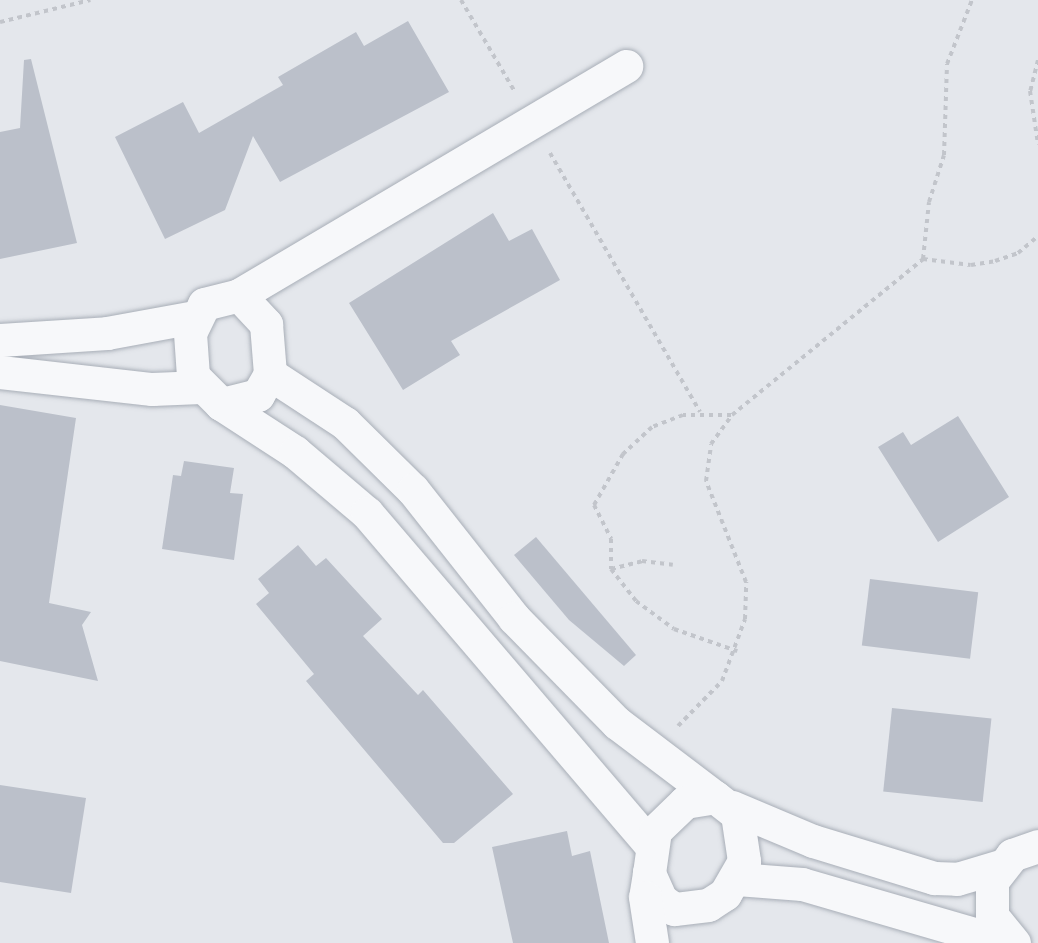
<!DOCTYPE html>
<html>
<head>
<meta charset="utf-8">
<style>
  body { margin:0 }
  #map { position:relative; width:1038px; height:943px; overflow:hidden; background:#e4e7ec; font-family:"Archivo Narrow",sans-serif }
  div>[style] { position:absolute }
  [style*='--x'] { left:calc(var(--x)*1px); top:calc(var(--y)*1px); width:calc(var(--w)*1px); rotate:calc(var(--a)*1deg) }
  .building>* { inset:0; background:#bbc0ca; transform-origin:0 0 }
  .path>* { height:4px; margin-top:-2px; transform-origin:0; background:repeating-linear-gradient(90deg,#c2c5cb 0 4.5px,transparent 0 9px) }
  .roads { filter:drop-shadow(0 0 2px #a8aeb7) drop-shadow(0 0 2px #a8aeb7) }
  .minor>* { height:33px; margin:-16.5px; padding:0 16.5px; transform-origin:16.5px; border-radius:16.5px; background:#f7f8fa }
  span { translate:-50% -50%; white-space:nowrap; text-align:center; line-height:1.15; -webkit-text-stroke:5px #f4f6f9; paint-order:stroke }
</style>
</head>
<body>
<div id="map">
  <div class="building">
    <i style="clip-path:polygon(408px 21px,449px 92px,280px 182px,253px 136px,225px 210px,165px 239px,115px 137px,183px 102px,199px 133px,283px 85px,278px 77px,356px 32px,364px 46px)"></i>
    <i style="clip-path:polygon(31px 59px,77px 243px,0 259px,0 132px,20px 128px,24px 60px)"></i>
    <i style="clip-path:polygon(493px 213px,509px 241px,532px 229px,560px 280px,451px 341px,460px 355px,403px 390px,349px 303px)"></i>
    <i style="clip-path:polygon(0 405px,76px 418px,49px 603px,91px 612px,82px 625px,98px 681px,0 661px)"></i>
    <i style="clip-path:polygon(958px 416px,1009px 497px,938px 542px,878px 447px,903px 432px,911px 445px)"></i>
    <i style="clip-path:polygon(184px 461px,234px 468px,230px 493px,243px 494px,234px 560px,162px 549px,173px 475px,181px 476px)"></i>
    <i style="clip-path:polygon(536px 537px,636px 655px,624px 666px,569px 620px,514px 555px)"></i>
    <i style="clip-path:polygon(298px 545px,316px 566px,326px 558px,382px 619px,363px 636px,418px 695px,423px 690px,513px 794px,454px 843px,443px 843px,306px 681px,314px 674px,256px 604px,269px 593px,258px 579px)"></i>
    <i style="left:870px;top:579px;width:109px;height:67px;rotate:7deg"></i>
    <i style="left:892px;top:708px;width:100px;height:84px;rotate:6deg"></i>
    <i style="clip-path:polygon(0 785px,86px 798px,71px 893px,0 882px)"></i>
    <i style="clip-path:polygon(567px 831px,572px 856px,590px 851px,609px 943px,513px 943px,492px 847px)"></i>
  </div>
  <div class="path">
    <i style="--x:461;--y:0;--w:107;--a:59.6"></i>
    <i style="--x:0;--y:22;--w:93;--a:-13.7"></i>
    <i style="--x:1038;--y:60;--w:32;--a:104"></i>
    <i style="--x:1030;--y:91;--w:54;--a:81.4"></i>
    <i style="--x:550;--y:153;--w:299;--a:59.9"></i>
    <i style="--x:923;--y:259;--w:48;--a:7.1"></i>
    <i style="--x:971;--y:265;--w:24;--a:-9"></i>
    <i style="--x:995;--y:261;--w:24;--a:-19"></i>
    <i style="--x:1018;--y:253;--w:26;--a:-40"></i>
    <i style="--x:731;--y:415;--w:48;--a:180"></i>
    <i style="--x:683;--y:415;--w:33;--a:159"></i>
    <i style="--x:652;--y:427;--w:40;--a:137"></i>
    <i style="--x:623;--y:454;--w:59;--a:119.6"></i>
    <i style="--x:594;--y:505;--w:38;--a:63"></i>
    <i style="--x:611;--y:539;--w:30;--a:90"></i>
    <i style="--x:611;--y:569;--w:41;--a:52"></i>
    <i style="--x:636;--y:601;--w:47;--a:36.4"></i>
    <i style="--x:674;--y:629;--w:67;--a:19.2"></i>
    <i style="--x:611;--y:569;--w:32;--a:-14"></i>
    <i style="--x:642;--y:561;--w:31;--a:7"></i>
    <i style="--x:678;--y:726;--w:63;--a:-45.6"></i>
    <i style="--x:722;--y:681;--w:66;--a:-69.6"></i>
    <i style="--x:745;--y:619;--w:37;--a:-88"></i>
    <i style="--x:746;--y:582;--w:109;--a:-111.6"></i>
    <i style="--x:706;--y:481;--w:37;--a:-82"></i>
    <i style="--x:711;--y:444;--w:36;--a:-54"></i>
    <i style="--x:732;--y:415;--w:247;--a:-39.2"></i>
    <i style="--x:923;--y:259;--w:57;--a:-84"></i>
    <i style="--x:929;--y:202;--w:49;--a:-72.3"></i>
    <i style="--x:944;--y:155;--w:91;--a:-88.1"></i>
    <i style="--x:947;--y:64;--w:69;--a:-68.7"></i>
  </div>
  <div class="roads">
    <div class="minor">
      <i style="--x:239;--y:295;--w:450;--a:-30.6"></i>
      <i style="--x:239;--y:295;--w:40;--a:47"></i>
      <i style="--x:266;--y:324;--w:50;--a:85.4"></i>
      <i style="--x:270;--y:374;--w:24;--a:120"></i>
      <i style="--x:258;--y:395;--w:38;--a:166"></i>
      <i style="--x:221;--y:404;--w:40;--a:-135"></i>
      <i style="--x:193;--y:376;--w:43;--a:-94"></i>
      <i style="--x:190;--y:333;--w:32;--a:-64"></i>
      <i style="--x:204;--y:304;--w:36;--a:-14"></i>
      <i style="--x:0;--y:340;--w:107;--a:-3.7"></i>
      <i style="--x:107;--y:333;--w:88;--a:-10.4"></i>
      <i style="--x:0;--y:372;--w:153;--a:6.4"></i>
      <i style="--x:152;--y:389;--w:49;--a:-2.3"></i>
      <i style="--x:270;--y:374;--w:90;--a:33.2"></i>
      <i style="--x:345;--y:423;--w:95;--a:44.6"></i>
      <i style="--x:413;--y:490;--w:163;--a:51.7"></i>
      <i style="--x:514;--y:618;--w:147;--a:45.6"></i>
      <i style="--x:617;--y:723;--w:124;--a:37.1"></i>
      <i style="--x:221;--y:404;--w:88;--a:33"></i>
      <i style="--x:295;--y:452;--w:94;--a:40.3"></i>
      <i style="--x:367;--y:513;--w:435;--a:49.5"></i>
      <i style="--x:715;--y:797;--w:28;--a:38"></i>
      <i style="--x:737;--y:814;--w:48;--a:81.5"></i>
      <i style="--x:744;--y:861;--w:38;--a:120"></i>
      <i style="--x:725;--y:894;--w:20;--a:147"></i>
      <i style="--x:708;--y:905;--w:34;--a:173"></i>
      <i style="--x:674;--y:909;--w:16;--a:-145"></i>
      <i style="--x:661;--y:900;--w:30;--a:-114"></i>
      <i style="--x:649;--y:873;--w:42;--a:-81.9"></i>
      <i style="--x:655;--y:831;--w:42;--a:-44"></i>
      <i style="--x:685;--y:802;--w:30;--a:-9"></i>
      <i style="--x:732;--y:807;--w:88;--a:22.8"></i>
      <i style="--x:813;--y:841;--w:127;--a:17"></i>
      <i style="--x:934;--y:878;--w:23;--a:2"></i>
      <i style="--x:957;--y:879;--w:46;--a:-16.5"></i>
      <i style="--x:649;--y:873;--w:24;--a:99"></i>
      <i style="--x:645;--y:897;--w:47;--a:81.3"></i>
      <i style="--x:737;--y:879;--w:65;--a:4.4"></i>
      <i style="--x:802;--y:884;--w:211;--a:16.2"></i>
      <i style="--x:1014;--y:943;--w:35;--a:-129"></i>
      <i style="--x:992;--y:916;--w:35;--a:-90"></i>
      <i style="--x:992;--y:881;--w:33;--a:-52"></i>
      <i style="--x:1012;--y:855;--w:28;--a:-19"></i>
    </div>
  </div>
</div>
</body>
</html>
